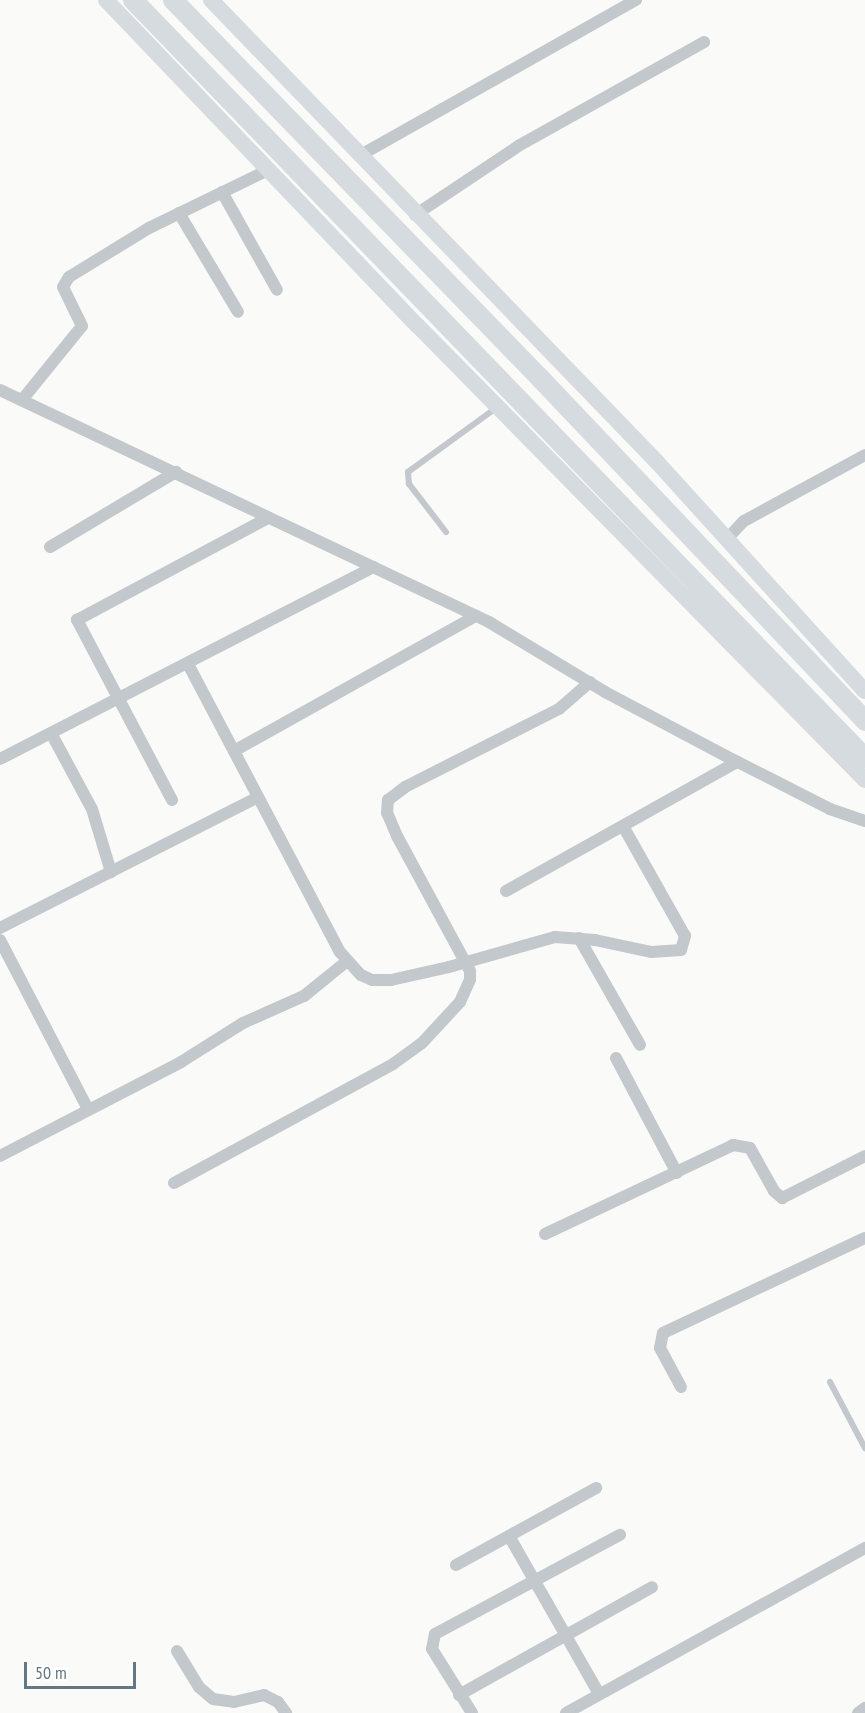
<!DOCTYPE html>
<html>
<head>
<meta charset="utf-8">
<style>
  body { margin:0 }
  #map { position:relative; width:865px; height:1713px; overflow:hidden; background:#fafaf8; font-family:"PT Sans Narrow",sans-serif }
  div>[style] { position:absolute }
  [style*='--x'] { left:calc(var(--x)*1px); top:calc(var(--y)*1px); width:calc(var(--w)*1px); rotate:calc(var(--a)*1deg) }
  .service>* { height:6px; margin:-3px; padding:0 3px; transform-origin:3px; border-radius:3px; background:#c3c8cc }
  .minor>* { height:12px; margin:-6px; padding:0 6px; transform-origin:6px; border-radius:6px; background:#c3c8cc }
  .secondary>* { height:16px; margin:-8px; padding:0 8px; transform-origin:8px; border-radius:8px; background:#d6dbdf }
  .trunk>* { height:20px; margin:-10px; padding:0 10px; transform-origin:10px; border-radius:10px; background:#d6dbdf }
  span { translate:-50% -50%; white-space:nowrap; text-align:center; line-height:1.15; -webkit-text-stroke:6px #fff; paint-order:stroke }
  .scale { position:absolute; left:24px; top:1662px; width:112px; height:27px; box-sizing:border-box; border:3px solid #657683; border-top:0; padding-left:8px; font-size:18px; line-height:21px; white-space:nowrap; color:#657683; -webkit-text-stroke:4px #fff; paint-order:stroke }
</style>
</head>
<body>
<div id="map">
  <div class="service">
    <i style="--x:446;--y:532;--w:61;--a:-127.6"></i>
    <i style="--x:409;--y:484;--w:12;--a:-95"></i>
    <i style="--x:408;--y:472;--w:109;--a:-36"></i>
    <i style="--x:830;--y:1382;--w:75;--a:62.1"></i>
  </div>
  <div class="minor">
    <i style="--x:359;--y:156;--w:318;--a:-29.4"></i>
    <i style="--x:222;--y:192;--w:112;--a:60.7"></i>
    <i style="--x:179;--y:213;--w:115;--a:59.2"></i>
    <i style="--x:415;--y:215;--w:126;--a:-33.7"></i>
    <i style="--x:520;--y:145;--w:211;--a:-29.2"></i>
    <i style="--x:0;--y:390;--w:541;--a:25.38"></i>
    <i style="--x:489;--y:622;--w:135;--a:31.1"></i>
    <i style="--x:605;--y:692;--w:137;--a:27.9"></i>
    <i style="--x:726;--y:756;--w:117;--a:27"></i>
    <i style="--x:830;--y:809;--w:37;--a:19"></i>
    <i style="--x:22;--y:400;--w:95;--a:-51"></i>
    <i style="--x:82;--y:326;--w:43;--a:-116"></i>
    <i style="--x:63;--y:287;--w:12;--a:-59"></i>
    <i style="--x:69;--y:277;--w:94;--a:-31.5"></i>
    <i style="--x:149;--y:228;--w:132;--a:-26"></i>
    <i style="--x:726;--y:540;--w:26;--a:-47"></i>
    <i style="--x:744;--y:521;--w:138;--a:-28.6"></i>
    <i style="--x:50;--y:547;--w:147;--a:-30.8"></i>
    <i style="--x:188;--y:664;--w:326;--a:62.2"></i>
    <i style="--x:340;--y:952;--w:31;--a:48"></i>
    <i style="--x:361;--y:975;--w:12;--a:24"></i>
    <i style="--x:372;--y:980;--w:19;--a:0"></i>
    <i style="--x:391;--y:980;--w:59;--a:-12.6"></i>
    <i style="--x:449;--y:967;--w:110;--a:-15.8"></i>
    <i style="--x:555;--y:937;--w:40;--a:4.3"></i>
    <i style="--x:595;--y:940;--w:57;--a:12.1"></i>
    <i style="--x:651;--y:952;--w:30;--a:-4"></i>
    <i style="--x:681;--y:950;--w:15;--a:-74"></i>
    <i style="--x:685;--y:936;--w:126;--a:-119.4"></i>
    <i style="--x:51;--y:733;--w:86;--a:61.7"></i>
    <i style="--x:92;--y:809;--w:66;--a:73.2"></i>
    <i style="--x:234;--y:751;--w:277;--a:-29.2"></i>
    <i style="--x:0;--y:759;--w:420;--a:-27.2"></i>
    <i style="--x:172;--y:800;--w:204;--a:-117.8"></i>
    <i style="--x:77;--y:620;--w:217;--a:-28.1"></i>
    <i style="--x:506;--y:891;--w:265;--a:-29.2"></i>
    <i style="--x:0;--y:928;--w:289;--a:-26.9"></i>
    <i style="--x:579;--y:938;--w:123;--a:60.3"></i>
    <i style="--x:0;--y:940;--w:191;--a:62.5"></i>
    <i style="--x:616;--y:1058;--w:130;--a:62.1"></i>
    <i style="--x:0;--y:1156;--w:204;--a:-27.4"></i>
    <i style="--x:181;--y:1062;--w:73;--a:-32.2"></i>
    <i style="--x:243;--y:1023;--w:67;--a:-23.9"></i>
    <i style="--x:304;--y:996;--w:55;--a:-39.1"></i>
    <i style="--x:174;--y:1183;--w:249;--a:-28.5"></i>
    <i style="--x:393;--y:1064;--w:36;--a:-36"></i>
    <i style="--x:422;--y:1043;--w:56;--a:-47.2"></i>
    <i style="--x:460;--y:1002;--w:24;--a:-66"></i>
    <i style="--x:470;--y:980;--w:9;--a:-90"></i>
    <i style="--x:470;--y:971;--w:153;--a:-118.4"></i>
    <i style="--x:397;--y:836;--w:25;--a:-113"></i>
    <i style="--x:387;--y:813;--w:13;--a:-86"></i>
    <i style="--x:388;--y:800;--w:21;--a:-37"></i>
    <i style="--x:405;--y:787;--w:173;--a:-26.9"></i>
    <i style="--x:559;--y:709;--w:41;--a:-41.1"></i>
    <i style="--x:545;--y:1234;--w:208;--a:-25.3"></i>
    <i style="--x:733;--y:1145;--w:17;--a:10"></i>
    <i style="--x:750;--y:1148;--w:49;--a:60.8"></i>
    <i style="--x:774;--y:1191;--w:11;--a:41"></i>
    <i style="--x:782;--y:1198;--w:93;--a:-26.8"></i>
    <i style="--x:681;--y:1387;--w:44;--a:-118.3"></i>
    <i style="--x:660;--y:1348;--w:15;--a:-79"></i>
    <i style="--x:663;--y:1333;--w:223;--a:-25.2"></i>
    <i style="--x:509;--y:1536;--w:182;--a:60.3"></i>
    <i style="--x:456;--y:1565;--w:160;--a:-28.8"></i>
    <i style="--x:177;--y:1651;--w:42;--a:58.6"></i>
    <i style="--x:199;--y:1687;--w:18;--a:41"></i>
    <i style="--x:213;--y:1699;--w:21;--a:8"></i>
    <i style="--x:234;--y:1702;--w:31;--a:-13"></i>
    <i style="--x:264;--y:1695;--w:16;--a:27"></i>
    <i style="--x:278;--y:1702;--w:14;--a:54"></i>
    <i style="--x:459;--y:1695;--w:221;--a:-29.2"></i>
    <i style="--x:472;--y:1713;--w:75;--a:-122"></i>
    <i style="--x:432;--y:1649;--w:15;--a:-79"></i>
    <i style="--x:435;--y:1634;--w:210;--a:-28.2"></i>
    <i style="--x:566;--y:1713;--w:342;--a:-28.9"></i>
    <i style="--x:858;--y:1713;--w:9;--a:-36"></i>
  </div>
  <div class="secondary">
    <i style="--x:106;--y:0;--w:451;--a:46.3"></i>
    <i style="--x:418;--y:326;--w:637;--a:45.45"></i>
    <i style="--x:211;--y:0;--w:642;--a:46.01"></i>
    <i style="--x:657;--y:462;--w:309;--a:47.8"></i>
  </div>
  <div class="trunk">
    <i style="--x:133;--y:0;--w:1054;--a:46"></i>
    <i style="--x:173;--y:0;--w:527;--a:45.85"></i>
    <i style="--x:540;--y:378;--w:473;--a:46.5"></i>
  </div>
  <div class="scale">50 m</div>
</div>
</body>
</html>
